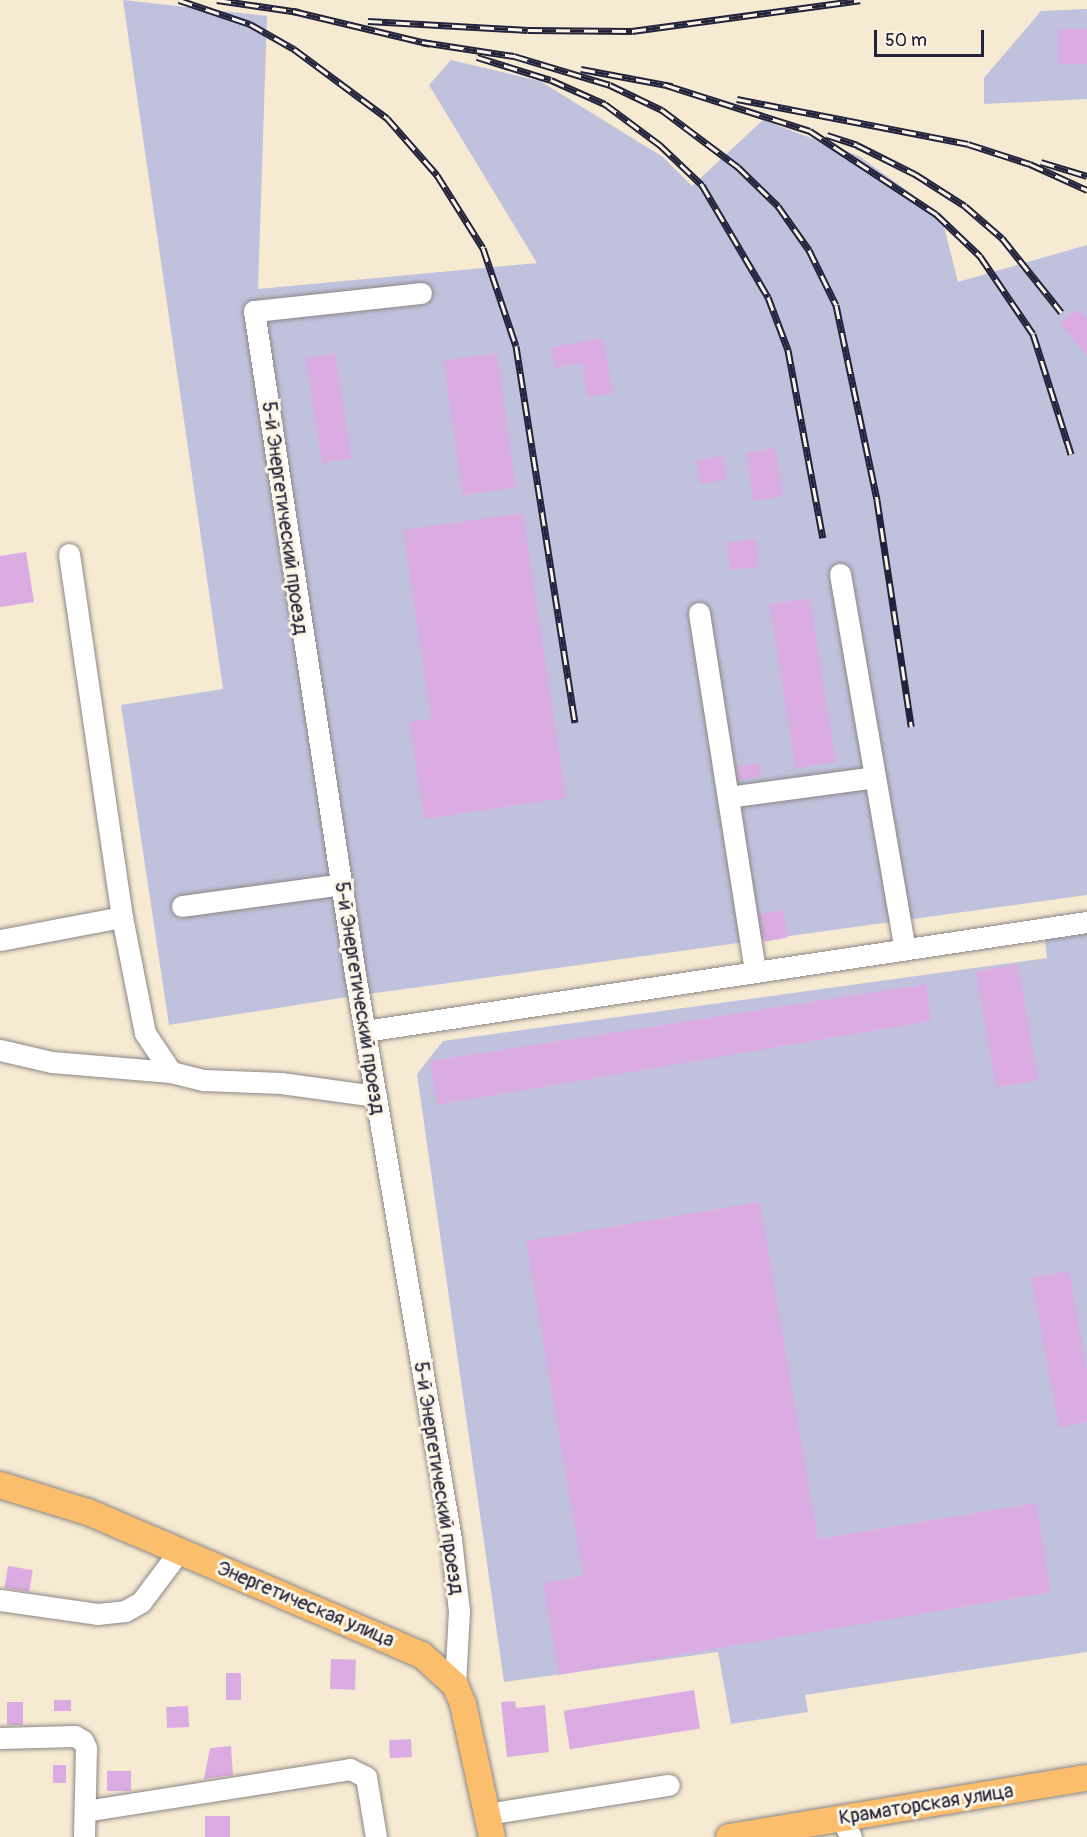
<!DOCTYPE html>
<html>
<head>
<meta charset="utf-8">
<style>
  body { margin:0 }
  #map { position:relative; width:1087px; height:1837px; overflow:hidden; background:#f7ead2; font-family:Pangolin,sans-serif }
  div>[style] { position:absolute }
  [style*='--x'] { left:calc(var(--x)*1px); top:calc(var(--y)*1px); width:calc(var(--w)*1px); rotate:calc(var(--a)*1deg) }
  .industrial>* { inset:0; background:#c0c2dd }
  .building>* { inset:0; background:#dbace2; transform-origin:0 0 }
  .roads { filter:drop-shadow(0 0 2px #8c8686) drop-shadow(0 0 2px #8c8686) }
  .minor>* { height:21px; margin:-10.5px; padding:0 10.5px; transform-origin:10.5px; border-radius:10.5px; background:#fff }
  .major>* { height:26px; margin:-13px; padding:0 13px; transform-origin:13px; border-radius:13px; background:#fabe6d }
  .rail>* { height:7px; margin-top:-3.5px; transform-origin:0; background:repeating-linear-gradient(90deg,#fcf5e5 0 14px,#22223b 0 28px); box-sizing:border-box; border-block:2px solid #22223b }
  span { translate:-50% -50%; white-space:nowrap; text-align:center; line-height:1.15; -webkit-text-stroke:6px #fcf5e5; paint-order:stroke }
  .street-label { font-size:20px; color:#22223b }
  .scale { position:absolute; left:874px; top:30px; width:110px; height:27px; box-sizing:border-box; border:3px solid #22223b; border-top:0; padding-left:8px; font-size:18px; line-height:21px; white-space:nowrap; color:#22223b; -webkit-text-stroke:4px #fcf5e5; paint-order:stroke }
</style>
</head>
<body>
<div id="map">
  <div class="industrial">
    <i style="clip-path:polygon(123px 0,267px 16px,258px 289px,537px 263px,429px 85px,451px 60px,540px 81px,663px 157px,692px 186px,763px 120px,859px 156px,941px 215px,958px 282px,1087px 245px,1087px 895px,347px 997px,169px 1025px,121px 705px,223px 689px)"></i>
    <i style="clip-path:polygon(1087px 9px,1087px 99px,984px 104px,984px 78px,1041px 11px)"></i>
    <i style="clip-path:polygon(1087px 934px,1087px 1652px,805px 1695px,808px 1712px,731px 1724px,718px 1652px,504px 1682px,417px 1074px,443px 1041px,1047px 958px,1045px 940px)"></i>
  </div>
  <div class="building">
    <i style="left:1087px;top:29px;width:35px;height:29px;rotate:90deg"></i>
    <i style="clip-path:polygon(1078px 309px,1087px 319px,1087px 356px,1060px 323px)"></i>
    <i style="clip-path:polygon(603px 338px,613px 393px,587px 397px,582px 363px,554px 368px,551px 347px)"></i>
    <i style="left:335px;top:353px;width:107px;height:30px;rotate:81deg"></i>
    <i style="left:497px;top:353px;width:136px;height:54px;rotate:82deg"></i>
    <i style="left:776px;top:448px;width:49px;height:30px;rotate:82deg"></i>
    <i style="left:723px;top:456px;width:24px;height:27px;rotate:81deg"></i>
    <i style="clip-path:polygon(523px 513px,566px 798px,424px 819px,409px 722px,431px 719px,403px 530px)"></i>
    <i style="left:756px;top:539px;width:28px;height:29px;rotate:84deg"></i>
    <i style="clip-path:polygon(26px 552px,34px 602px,0 607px,0 556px)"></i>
    <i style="left:810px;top:598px;width:166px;height:41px;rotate:81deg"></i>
    <i style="left:759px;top:763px;width:14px;height:23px;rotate:82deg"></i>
    <i style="left:783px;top:910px;width:28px;height:24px;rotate:80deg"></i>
    <i style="left:1018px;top:964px;width:118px;height:43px;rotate:80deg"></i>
    <i style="clip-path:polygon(926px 984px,931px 1021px,437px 1105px,430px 1061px)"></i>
    <i style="clip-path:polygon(760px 1202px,818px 1539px,1036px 1503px,1051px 1592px,559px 1675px,543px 1583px,583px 1576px,526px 1241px)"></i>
    <i style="clip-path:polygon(1069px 1271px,1087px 1369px,1087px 1422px,1059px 1427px,1031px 1278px)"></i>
    <i style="left:8px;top:1566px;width:25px;height:22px;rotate:9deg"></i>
    <i style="left:331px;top:1659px;width:25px;height:30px;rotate:2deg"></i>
    <i style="left:226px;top:1673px;width:15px;height:27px"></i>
    <i style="left:694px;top:1690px;width:39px;height:132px;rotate:81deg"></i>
    <i style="left:54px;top:1700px;width:17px;height:11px"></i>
    <i style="clip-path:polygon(515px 1701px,516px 1708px,545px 1705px,549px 1752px,507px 1757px,501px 1702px)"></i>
    <i style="left:7px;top:1702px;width:16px;height:23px"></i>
    <i style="left:188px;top:1706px;width:21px;height:22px;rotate:87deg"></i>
    <i style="left:411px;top:1739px;width:18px;height:22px;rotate:87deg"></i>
    <i style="clip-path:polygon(231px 1746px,233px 1775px,204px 1779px,210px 1748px)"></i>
    <i style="left:53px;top:1765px;width:13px;height:18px"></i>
    <i style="left:131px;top:1771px;width:20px;height:24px;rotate:90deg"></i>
    <i style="left:230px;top:1816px;width:21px;height:25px;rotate:90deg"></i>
  </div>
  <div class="roads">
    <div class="minor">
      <i style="--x:421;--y:293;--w:168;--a:173.8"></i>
      <i style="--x:254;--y:311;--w:671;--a:81.34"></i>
      <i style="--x:355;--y:974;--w:573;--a:80.36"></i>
      <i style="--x:451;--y:1539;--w:72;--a:83.7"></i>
      <i style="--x:459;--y:1611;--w:74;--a:93.1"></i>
      <i style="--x:69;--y:554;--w:367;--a:81.7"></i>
      <i style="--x:122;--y:917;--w:118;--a:78.8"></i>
      <i style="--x:145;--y:1033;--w:47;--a:56.3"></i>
      <i style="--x:171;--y:1072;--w:34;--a:14"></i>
      <i style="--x:204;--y:1080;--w:77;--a:2.2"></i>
      <i style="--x:281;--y:1083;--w:96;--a:7.8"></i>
      <i style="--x:840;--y:574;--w:381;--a:80.2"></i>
      <i style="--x:699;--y:613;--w:363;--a:81.1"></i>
      <i style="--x:728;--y:797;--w:148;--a:-7.7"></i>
      <i style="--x:182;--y:906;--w:162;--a:-7.8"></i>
      <i style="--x:0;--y:940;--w:124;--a:-10.7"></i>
      <i style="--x:365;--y:1031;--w:730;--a:-8.59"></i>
      <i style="--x:0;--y:1050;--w:53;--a:13"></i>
      <i style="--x:52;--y:1062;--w:119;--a:4.8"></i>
      <i style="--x:0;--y:1600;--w:98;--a:8.2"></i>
      <i style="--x:97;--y:1614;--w:28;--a:-6"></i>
      <i style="--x:125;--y:1611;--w:18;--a:-29"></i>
      <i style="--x:141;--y:1602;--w:65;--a:-53.1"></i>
      <i style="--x:0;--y:1738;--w:75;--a:-1.5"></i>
      <i style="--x:75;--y:1736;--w:9;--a:32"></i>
      <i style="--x:83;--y:1741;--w:8;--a:67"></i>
      <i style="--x:86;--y:1748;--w:89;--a:91.3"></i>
      <i style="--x:85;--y:1811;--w:268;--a:-9"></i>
      <i style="--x:350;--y:1769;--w:18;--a:27"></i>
      <i style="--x:366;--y:1777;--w:61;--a:80.5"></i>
      <i style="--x:487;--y:1814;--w:184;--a:-9.1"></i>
      <i style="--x:841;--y:1818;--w:21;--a:62"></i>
    </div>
    <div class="major">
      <i style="--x:0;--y:1485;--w:92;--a:17.1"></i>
      <i style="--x:88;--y:1512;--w:363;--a:23.2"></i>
      <i style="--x:422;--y:1655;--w:45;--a:42.3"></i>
      <i style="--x:455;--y:1685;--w:21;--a:67"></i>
      <i style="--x:463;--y:1704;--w:136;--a:77.7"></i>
      <i style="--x:729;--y:1837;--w:363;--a:-9.4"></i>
    </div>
  </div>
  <div class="rail">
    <i style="--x:179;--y:0;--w:75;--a:18.7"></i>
    <i style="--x:250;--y:24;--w:51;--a:29.6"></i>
    <i style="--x:294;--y:49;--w:116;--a:36.6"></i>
    <i style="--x:387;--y:118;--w:76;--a:48.7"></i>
    <i style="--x:437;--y:175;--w:86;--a:57.8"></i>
    <i style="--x:483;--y:248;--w:103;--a:71.4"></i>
    <i style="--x:516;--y:346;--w:381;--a:81.1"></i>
    <i style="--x:217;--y:0;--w:83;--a:8.3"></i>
    <i style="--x:293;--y:11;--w:141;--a:13.5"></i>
    <i style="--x:368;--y:21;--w:160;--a:3.2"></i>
    <i style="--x:528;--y:30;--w:104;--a:0.6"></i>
    <i style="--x:632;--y:31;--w:230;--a:-7.7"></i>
    <i style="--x:422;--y:42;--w:93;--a:8.7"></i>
    <i style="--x:514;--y:56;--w:100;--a:16.8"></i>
    <i style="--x:610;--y:85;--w:58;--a:25.7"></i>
    <i style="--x:662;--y:110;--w:95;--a:36.9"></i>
    <i style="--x:738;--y:167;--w:56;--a:44.3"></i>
    <i style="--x:778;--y:206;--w:54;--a:54.8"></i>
    <i style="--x:809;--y:250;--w:61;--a:63.9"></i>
    <i style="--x:836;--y:305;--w:199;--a:78.1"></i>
    <i style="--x:877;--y:500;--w:229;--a:81.4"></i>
    <i style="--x:477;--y:57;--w:77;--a:17.3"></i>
    <i style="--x:551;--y:80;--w:59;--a:24"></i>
    <i style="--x:605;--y:104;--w:69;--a:36.7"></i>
    <i style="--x:660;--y:145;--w:58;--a:43.6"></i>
    <i style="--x:702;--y:185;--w:130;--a:59.5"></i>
    <i style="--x:768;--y:297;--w:57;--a:69.3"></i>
    <i style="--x:788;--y:350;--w:191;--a:79.5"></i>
    <i style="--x:581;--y:69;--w:93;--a:10.6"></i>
    <i style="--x:666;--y:85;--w:151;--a:17.7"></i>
    <i style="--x:810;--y:131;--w:151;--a:33.4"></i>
    <i style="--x:936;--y:214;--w:61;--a:43.7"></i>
    <i style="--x:980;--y:256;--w:94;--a:55.8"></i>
    <i style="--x:1033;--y:334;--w:126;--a:72.4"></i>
    <i style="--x:737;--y:99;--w:235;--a:11"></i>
    <i style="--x:968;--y:144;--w:65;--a:17.9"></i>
    <i style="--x:1030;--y:164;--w:63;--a:24.5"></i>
    <i style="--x:827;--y:135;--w:32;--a:18"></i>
    <i style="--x:857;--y:145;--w:65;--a:26.6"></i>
    <i style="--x:915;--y:174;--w:59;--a:32.6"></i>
    <i style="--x:965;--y:206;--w:49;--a:40.9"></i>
    <i style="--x:1002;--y:238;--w:95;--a:51.4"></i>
    <i style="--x:1041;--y:162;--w:48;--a:16.9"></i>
  </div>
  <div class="street-label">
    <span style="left:285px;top:518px;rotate:82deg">5-й Энергетический проезд</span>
    <span style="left:360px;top:998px;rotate:81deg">5-й Энергетический проезд</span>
    <span style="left:439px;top:1478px;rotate:81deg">5-й Энергетический проезд</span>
    <span style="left:306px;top:1604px;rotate:23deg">Энергетическая улица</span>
    <span style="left:926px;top:1804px;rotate:-9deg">Краматорская улица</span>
  </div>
  <div class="scale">50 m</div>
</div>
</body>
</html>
